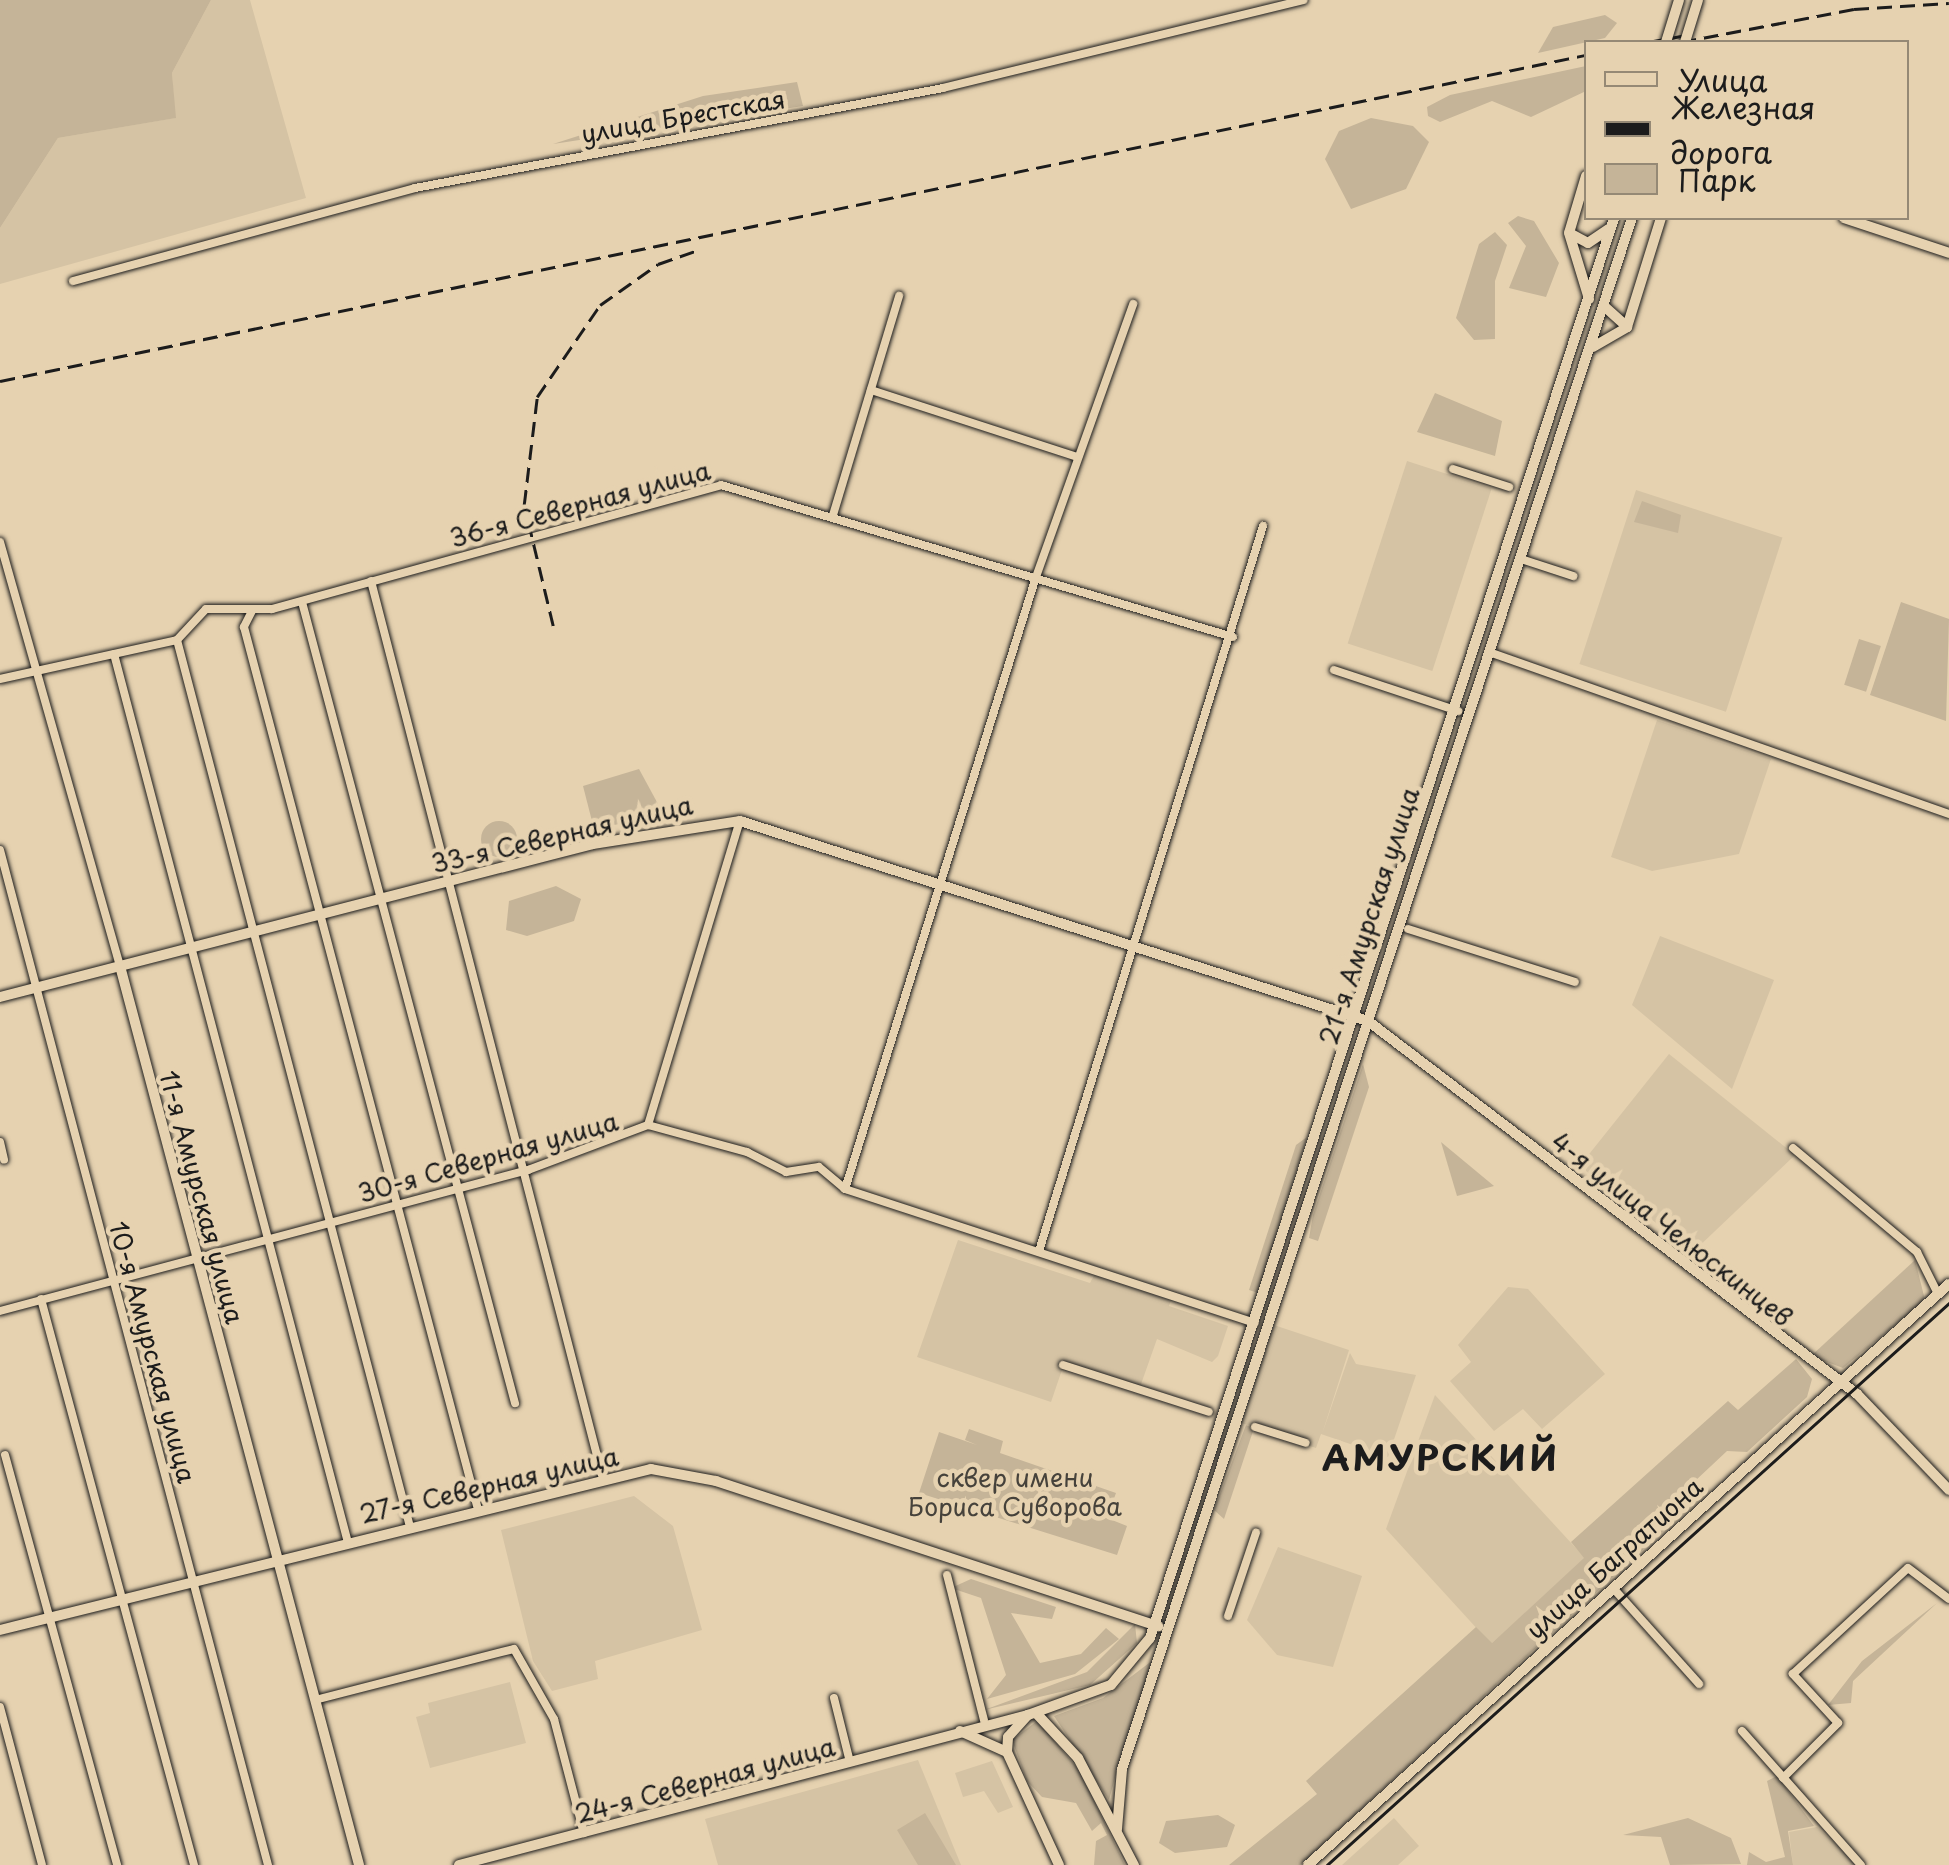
<!DOCTYPE html>
<html>
<head>
<meta charset="utf-8">
<style>
  body { margin:0 }
  #map { position:relative; width:1949px; height:1865px; overflow:hidden; background:#e6d2b0; font-family:"Playpen Sans",sans-serif }
  div>[style] { position:absolute }
  [style*='--x'] { left:calc(var(--x)*1px); top:calc(var(--y)*1px); width:calc(var(--w)*1px); rotate:calc(var(--a)*1deg) }
  .built>* { inset:0; background:#d5c3a4; transform-origin:0 0 }
  .green>* { inset:0; background:#c5b498; transform-origin:0 0 }
  .round { border-radius:50% }
  .roads { filter:drop-shadow(0 0 2px #1c1c1c) drop-shadow(0 0 2px #1c1c1c) }
  .street>* { height:8px; margin:-4px; padding:0 4px; transform-origin:4px; border-radius:4px; background:#e6d2b0 }
  .secondary>* { height:10px; margin:-5px; padding:0 5px; transform-origin:5px; border-radius:5px; background:#e6d2b0 }
  .tram>* { height:2.5px; margin:-1.25px; padding:0 1.25px; transform-origin:1.25px; border-radius:1.25px; background:#1c1c1c }
  .rail>* { height:2.5px; margin-top:-1.25px; transform-origin:0; background:repeating-linear-gradient(90deg,#1c1c1c 0 15px,transparent 0 23px) }
  .bridges { filter:drop-shadow(0 0 2px #1c1c1c) drop-shadow(0 0 2px #1c1c1c) }
  .secondary-bridge>* { height:10px; margin:-5px; padding:0 5px; transform-origin:5px; border-radius:5px; background:#e6d2b0 }
  span { translate:-50% -50%; white-space:nowrap; text-align:center; line-height:1.15; -webkit-text-stroke:9px #e6d2b0; paint-order:stroke }
  .street-label { font-size:25px; color:#1c1c1c }
  .park-label { font-size:25px; color:#46423b }
  .district-label { font-size:35px; color:#1c1c1c; font-weight:700; letter-spacing:2.5px }
  .legend { position:absolute; left:1584px; top:40px; width:325px; height:180px; box-sizing:border-box; background:#e6d2b0; border:2px solid #958975; margin:0; padding:12px 18px; list-style:none; font-size:30px; color:#1c1c1c }
  .legend li { display:flex; align-items:center; gap:20px; height:50px }
  .legend b { width:50px; border:2px solid #958975 }
</style>
</head>
<body>
<div id="map">
  <div class="built">
    <i style="clip-path:polygon(211px 0,250px 0,306px 198px,0 284px,0 228px,58px 138px,175px 118px,172px 73px)"></i>
    <i style="left:1407px;top:461px;width:89px;height:192px;rotate:18deg"></i>
    <i style="left:1636px;top:490px;width:154px;height:183px;rotate:18deg"></i>
    <i style="clip-path:polygon(1657px 720px,1771px 759px,1739px 854px,1652px 871px,1611px 857px)"></i>
    <i style="clip-path:polygon(1660px 936px,1774px 980px,1732px 1089px,1632px 1005px)"></i>
    <i style="clip-path:polygon(1669px 1054px,1795px 1155px,1694px 1251px,1586px 1171px,1586px 1158px)"></i>
    <i style="clip-path:polygon(958px 1240px,1090px 1283px,1097px 1270px,1172px 1297px,1169px 1306px,1228px 1326px,1218px 1356px,1212px 1362px,1157px 1339px,1140px 1387px,1065px 1361px,1051px 1402px,917px 1357px)"></i>
    <i style="clip-path:polygon(1508px 1287px,1528px 1289px,1605px 1374px,1542px 1429px,1523px 1409px,1494px 1431px,1450px 1381px,1471px 1362px,1458px 1345px)"></i>
    <i style="clip-path:polygon(1274px 1325px,1349px 1350px,1322px 1434px,1350px 1353px,1356px 1364px,1416px 1375px,1388px 1457px,1321px 1434px,1316px 1448px,1241px 1423px)"></i>
    <i style="clip-path:polygon(1435px 1395px,1585px 1558px,1491px 1644px,1386px 1529px)"></i>
    <i style="clip-path:polygon(634px 1496px,673px 1526px,702px 1630px,595px 1661px,598px 1679px,552px 1691px,533px 1661px,501px 1530px)"></i>
    <i style="clip-path:polygon(1278px 1547px,1362px 1576px,1333px 1667px,1277px 1655px,1247px 1620px)"></i>
    <i style="clip-path:polygon(510px 1682px,526px 1743px,430px 1768px,416px 1717px,430px 1713px,428px 1703px)"></i>
    <i style="clip-path:polygon(918px 1760px,961px 1865px,718px 1865px,705px 1819px)"></i>
    <i style="clip-path:polygon(992px 1761px,1013px 1807px,998px 1813px,984px 1791px,963px 1797px,955px 1773px)"></i>
    <i style="clip-path:polygon(1394px 1818px,1419px 1846px,1398px 1865px,1342px 1865px)"></i>
    <i style="clip-path:polygon(1817px 1827px,1858px 1865px,1793px 1865px,1789px 1832px)"></i>
  </div>
  <div class="green">
    <i style="clip-path:polygon(0 0,211px 0,172px 73px,176px 118px,58px 138px,0 228px)"></i>
    <i style="clip-path:polygon(1605px 15px,1617px 23px,1605px 38px,1538px 53px,1553px 27px)"></i>
    <i style="clip-path:polygon(1586px 66px,1586px 91px,1531px 117px,1492px 101px,1440px 122px,1428px 116px,1427px 107px,1450px 95px)"></i>
    <i style="clip-path:polygon(797px 82px,803px 106px,553px 144px,703px 96px)"></i>
    <i style="clip-path:polygon(1371px 118px,1413px 126px,1429px 142px,1406px 189px,1351px 209px,1325px 159px,1339px 131px)"></i>
    <i style="clip-path:polygon(1518px 216px,1534px 221px,1559px 263px,1546px 297px,1509px 288px,1526px 246px,1508px 223px)"></i>
    <i style="clip-path:polygon(1495px 232px,1507px 245px,1495px 281px,1495px 339px,1474px 340px,1456px 318px,1479px 244px)"></i>
    <i style="clip-path:polygon(1435px 393px,1502px 421px,1495px 456px,1417px 432px)"></i>
    <i style="clip-path:polygon(1642px 501px,1681px 515px,1678px 533px,1634px 522px)"></i>
    <i style="clip-path:polygon(1901px 602px,1949px 619px,1946px 721px,1870px 695px)"></i>
    <i style="left:1859px;top:639px;width:23px;height:48px;rotate:18deg"></i>
    <i style="clip-path:polygon(639px 769px,664px 815px,594px 829px,583px 786px)"></i>
    <i class="round" style="left:481px;top:821px;width:36px;height:36px"></i>
    <i style="clip-path:polygon(556px 886px,581px 899px,574px 921px,527px 936px,506px 930px,509px 901px)"></i>
    <i style="clip-path:polygon(1363px 1064px,1369px 1087px,1318px 1241px,1309px 1238px,1313px 1215px)"></i>
    <i style="clip-path:polygon(1307px 1137px,1258px 1293px,1249px 1290px,1296px 1145px)"></i>
    <i style="clip-path:polygon(1441px 1142px,1494px 1186px,1457px 1196px)"></i>
    <i style="clip-path:polygon(1915px 1260px,1925px 1300px,1843px 1368px,1811px 1356px)"></i>
    <i style="clip-path:polygon(1796px 1359px,1812px 1379px,1807px 1397px,1747px 1452px,1727px 1451px,1679px 1496px,1689px 1507px,1300px 1865px,1229px 1865px,1317px 1794px,1306px 1781px,1476px 1627px,1492px 1643px,1584px 1558px,1571px 1542px,1728px 1401px,1738px 1410px)"></i>
    <i style="clip-path:polygon(1246px 1425px,1254px 1428px,1224px 1519px,1214px 1510px)"></i>
    <i style="clip-path:polygon(969px 1429px,1003px 1441px,1000px 1453px,1116px 1493px,1107px 1518px,1127px 1526px,1117px 1555px,919px 1493px,939px 1432px,977px 1445px,965px 1440px)"></i>
    <i style="clip-path:polygon(971px 1579px,1056px 1607px,1052px 1619px,1011px 1613px,1040px 1663px,1081px 1654px,1106px 1628px,1119px 1639px,1075px 1674px,987px 1699px,1006px 1675px,981px 1598px,951px 1588px)"></i>
    <i style="clip-path:polygon(1937px 1603px,1853px 1681px,1851px 1703px,1828px 1705px,1862px 1661px)"></i>
    <i style="clip-path:polygon(1135px 1624px,1137px 1643px,1090px 1685px,984px 1710px,1087px 1672px)"></i>
    <i style="clip-path:polygon(1153px 1660px,1119px 1763px,1109px 1800px,1054px 1716px,1103px 1698px)"></i>
    <i style="clip-path:polygon(1037px 1721px,1079px 1770px,1125px 1865px,1094px 1865px,1096px 1841px,1107px 1835px,1101px 1823px,1092px 1831px,1076px 1803px,1042px 1797px,1027px 1781px,1012px 1740px)"></i>
    <i style="clip-path:polygon(1777px 1776px,1814px 1826px,1788px 1831px,1793px 1865px,1747px 1865px,1749px 1852px,1766px 1862px,1785px 1857px,1767px 1781px)"></i>
    <i style="clip-path:polygon(925px 1813px,956px 1865px,918px 1865px,897px 1830px)"></i>
    <i style="clip-path:polygon(1218px 1815px,1235px 1825px,1227px 1847px,1175px 1853px,1159px 1843px,1166px 1821px)"></i>
    <i style="clip-path:polygon(1688px 1818px,1731px 1838px,1741px 1864px,1670px 1865px,1661px 1837px,1623px 1835px)"></i>
  </div>
  <div class="roads">
    <div class="street">
      <i style="--x:73;--y:281;--w:354;--a:-15.2"></i>
      <i style="--x:415;--y:188;--w:537;--a:-10.72"></i>
      <i style="--x:943;--y:88;--w:371;--a:-13.7"></i>
      <i style="--x:871;--y:390;--w:217;--a:18"></i>
      <i style="--x:1453;--y:469;--w:59;--a:17.8"></i>
      <i style="--x:833;--y:515;--w:229;--a:-73.2"></i>
      <i style="--x:0;--y:542;--w:441;--a:74.2"></i>
      <i style="--x:1524;--y:560;--w:52;--a:18.1"></i>
      <i style="--x:371;--y:581;--w:923;--a:75.51"></i>
      <i style="--x:302;--y:602;--w:829;--a:75.11"></i>
      <i style="--x:252;--y:611;--w:18;--a:117"></i>
      <i style="--x:244;--y:627;--w:909;--a:75.15"></i>
      <i style="--x:177;--y:640;--w:913;--a:75.28"></i>
      <i style="--x:1492;--y:653;--w:485;--a:19.4"></i>
      <i style="--x:114;--y:654;--w:915;--a:75.25"></i>
      <i style="--x:1334;--y:670;--w:131;--a:18.3"></i>
      <i style="--x:0;--y:679;--w:181;--a:-12.4"></i>
      <i style="--x:177;--y:640;--w:42;--a:-46.9"></i>
      <i style="--x:206;--y:609;--w:66;--a:0"></i>
      <i style="--x:272;--y:609;--w:466;--a:-15.4"></i>
      <i style="--x:721;--y:485;--w:534;--a:16.53"></i>
      <i style="--x:0;--y:850;--w:1050;--a:75.21"></i>
      <i style="--x:1408;--y:929;--w:175;--a:17.6"></i>
      <i style="--x:648;--y:1125;--w:318;--a:-73.2"></i>
      <i style="--x:0;--y:1142;--w:18;--a:77"></i>
      <i style="--x:1793;--y:1148;--w:162;--a:40"></i>
      <i style="--x:1917;--y:1252;--w:47;--a:63.4"></i>
      <i style="--x:845;--y:1189;--w:641;--a:-72.67"></i>
      <i style="--x:1036;--y:577;--w:290;--a:-70.4"></i>
      <i style="--x:1039;--y:1251;--w:759;--a:-72.83"></i>
      <i style="--x:41;--y:1299;--w:586;--a:74.87"></i>
      <i style="--x:0;--y:1311;--w:547;--a:-14.95"></i>
      <i style="--x:528;--y:1170;--w:128;--a:-20.6"></i>
      <i style="--x:648;--y:1125;--w:103;--a:15.3"></i>
      <i style="--x:747;--y:1152;--w:44;--a:27.1"></i>
      <i style="--x:786;--y:1172;--w:33;--a:-9"></i>
      <i style="--x:819;--y:1167;--w:34;--a:40"></i>
      <i style="--x:845;--y:1189;--w:431;--a:18.1"></i>
      <i style="--x:1063;--y:1365;--w:153;--a:17.8"></i>
      <i style="--x:1255;--y:1427;--w:53;--a:17.4"></i>
      <i style="--x:5;--y:1455;--w:425;--a:74.7"></i>
      <i style="--x:947;--y:1575;--w:150;--a:75.7"></i>
      <i style="--x:1613;--y:1588;--w:129;--a:48.1"></i>
      <i style="--x:1228;--y:1616;--w:88;--a:-71.4"></i>
      <i style="--x:834;--y:1698;--w:66;--a:76"></i>
      <i style="--x:315;--y:1700;--w:205;--a:-14.4"></i>
      <i style="--x:514;--y:1649;--w:81;--a:60.3"></i>
      <i style="--x:554;--y:1719;--w:118;--a:75.3"></i>
      <i style="--x:0;--y:1707;--w:163;--a:75.1"></i>
      <i style="--x:1742;--y:1731;--w:179;--a:48.4"></i>
      <i style="--x:1783;--y:1778;--w:78;--a:-45"></i>
      <i style="--x:1838;--y:1723;--w:67;--a:-132.6"></i>
      <i style="--x:1793;--y:1674;--w:156;--a:-42.7"></i>
      <i style="--x:1908;--y:1568;--w:51;--a:37.1"></i>
    </div>
    <div class="secondary">
      <i style="--x:1586;--y:176;--w:59;--a:106.6"></i>
      <i style="--x:1569;--y:233;--w:69;--a:73.1"></i>
      <i style="--x:1844;--y:218;--w:111;--a:18.4"></i>
      <i style="--x:1571;--y:234;--w:19;--a:28"></i>
      <i style="--x:1588;--y:243;--w:25;--a:-34"></i>
      <i style="--x:1605;--y:307;--w:30;--a:42"></i>
      <i style="--x:1593;--y:347;--w:39;--a:-30"></i>
      <i style="--x:1627;--y:327;--w:114;--a:-72.7"></i>
      <i style="--x:120;--y:966;--w:930;--a:75.11"></i>
      <i style="--x:0;--y:997;--w:612;--a:-14.47"></i>
      <i style="--x:593;--y:844;--w:149;--a:-8.9"></i>
      <i style="--x:740;--y:821;--w:659;--a:17.67"></i>
      <i style="--x:1368;--y:1021;--w:615;--a:37.34"></i>
      <i style="--x:1857;--y:1394;--w:133;--a:46.2"></i>
      <i style="--x:0;--y:1630;--w:671;--a:-13.89"></i>
      <i style="--x:651;--y:1469;--w:66;--a:10.5"></i>
      <i style="--x:716;--y:1481;--w:466;--a:18.2"></i>
      <i style="--x:1036;--y:1713;--w:62;--a:47"></i>
      <i style="--x:1078;--y:1758;--w:121;--a:62.4"></i>
      <i style="--x:960;--y:1731;--w:51;--a:24.1"></i>
      <i style="--x:1117;--y:1829;--w:60;--a:-85.2"></i>
      <i style="--x:1122;--y:1769;--w:1633;--a:-71.8"></i>
      <i style="--x:459;--y:1865;--w:588;--a:-14.77"></i>
      <i style="--x:1059;--y:1865;--w:124;--a:-114.7"></i>
      <i style="--x:1007;--y:1752;--w:15;--a:-86"></i>
      <i style="--x:1008;--y:1737;--w:30;--a:-48"></i>
      <i style="--x:1028;--y:1715;--w:88;--a:-19.9"></i>
      <i style="--x:1111;--y:1685;--w:61;--a:-50.3"></i>
      <i style="--x:1150;--y:1638;--w:1494;--a:-71.9"></i>
      <i style="--x:1308;--y:1865;--w:865;--a:-42.19"></i>
    </div>
  </div>
  <div class="tram">
    <i style="--x:1327;--y:1865;--w:838;--a:-42.1"></i>
  </div>
  <div class="rail">
    <i style="--x:1648;--y:42;--w:45;--a:-10.3"></i>
    <i style="--x:1681;--y:42;--w:176;--a:-10.8"></i>
    <i style="--x:1854;--y:9;--w:95;--a:-3.6"></i>
    <i style="--x:0;--y:381;--w:1619;--a:-11.62"></i>
    <i style="--x:553;--y:626;--w:124;--a:-103.5"></i>
    <i style="--x:524;--y:505;--w:109;--a:-83.1"></i>
    <i style="--x:537;--y:397;--w:112;--a:-55.6"></i>
    <i style="--x:600;--y:305;--w:71;--a:-35.3"></i>
    <i style="--x:658;--y:264;--w:42;--a:-19.3"></i>
  </div>
  <div class="bridges">
    <div class="secondary-bridge">
      <i style="--x:1666;--y:42;--w:44;--a:-72.8"></i>
      <i style="--x:1685;--y:42;--w:44;--a:-72.8"></i>
    </div>
  </div>
  <div class="street-label">
    <span style="left:683px;top:116px;rotate:-10deg">улица Брестская</span>
    <span style="left:580px;top:504px;rotate:-15deg">36-я Северная улица</span>
    <span style="left:562px;top:834px;rotate:-13deg">33-я Северная улица</span>
    <span style="left:1369px;top:916px;rotate:-72deg">21-я Амурская улица</span>
    <span style="left:488px;top:1157px;rotate:-16deg">30-я Северная улица</span>
    <span style="left:202px;top:1197px;rotate:75deg">11-я Амурская улица</span>
    <span style="left:1672px;top:1229px;rotate:38deg">4-я улица Челюскинцев</span>
    <span style="left:153px;top:1352px;rotate:75deg">10-я Амурская улица</span>
    <span style="left:489px;top:1485px;rotate:-13deg">27-я Северная улица</span>
    <span style="left:1614px;top:1558px;rotate:-42deg">улица Багратиона</span>
    <span style="left:705px;top:1780px;rotate:-15deg">24-я Северная улица</span>
  </div>
  <div class="park-label">
    <span style="left:1015px;top:1492px">сквер имени<br>Бориса Суворова</span>
  </div>
  <div class="district-label">
    <span style="left:1441px;top:1457px">АМУРСКИЙ</span>
  </div>
  <ul class="legend">
  <li><b style="height:12px;background:#e6d2b0"></b>Улица</li>
  <li><b style="height:12px;background:#1c1c1c"></b>Железная дорога</li>
  <li><b style="height:28px;background:#c5b498"></b>Парк</li>
  </ul>
</div>
</body>
</html>
